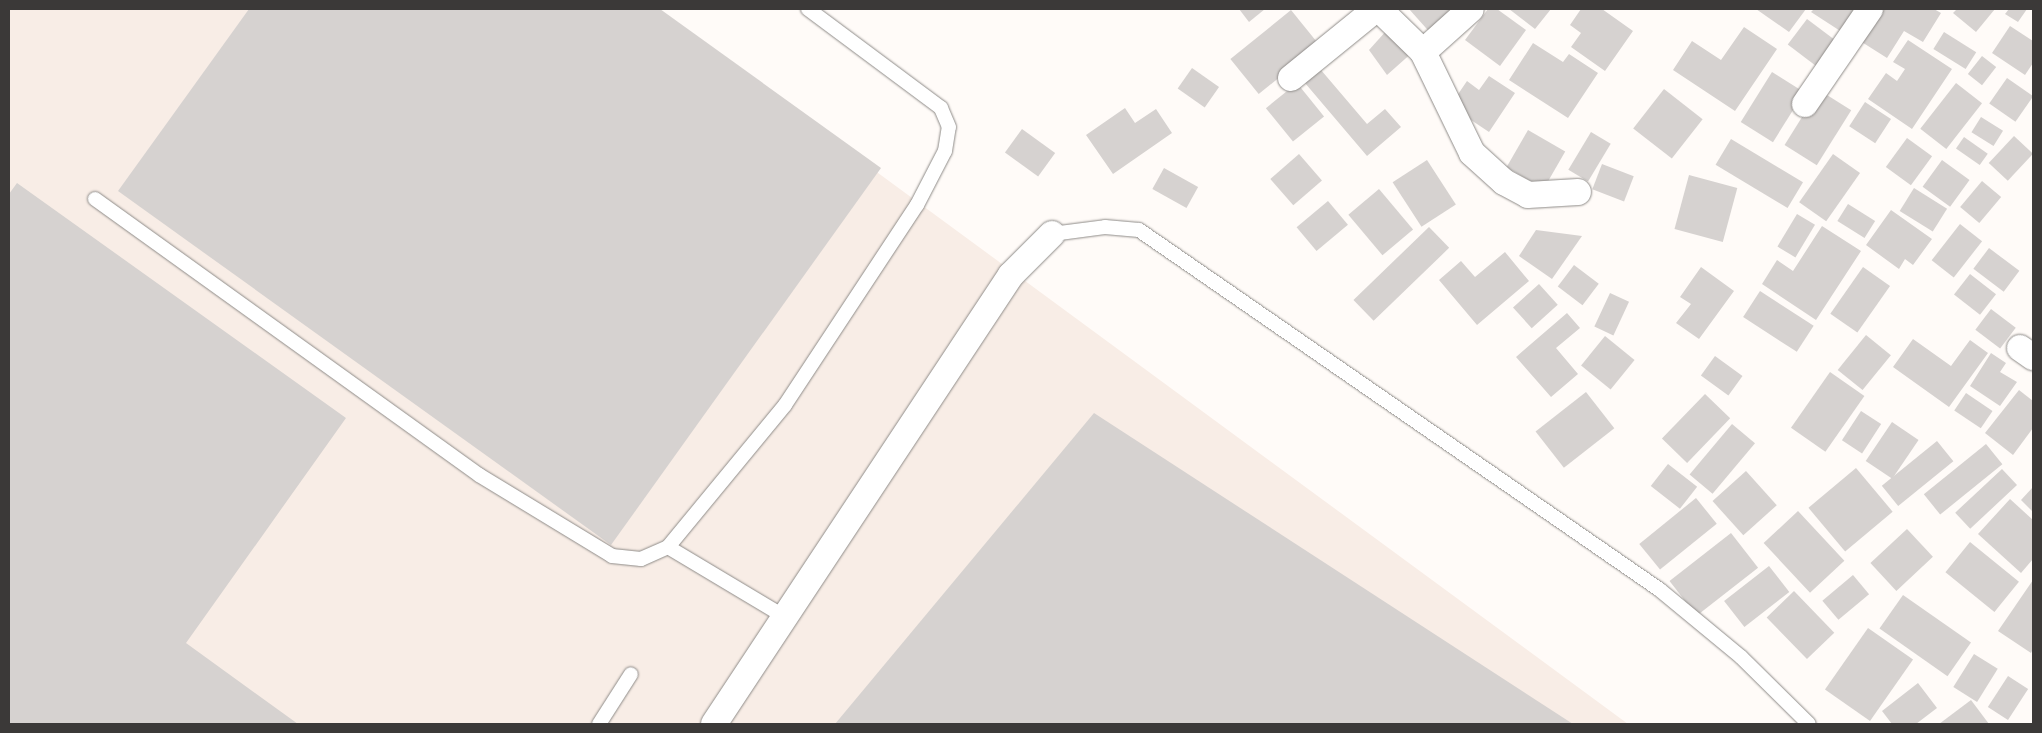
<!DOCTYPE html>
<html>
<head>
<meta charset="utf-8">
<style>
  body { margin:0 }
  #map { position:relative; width:2042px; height:733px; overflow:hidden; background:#fffbf8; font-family:Rubik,sans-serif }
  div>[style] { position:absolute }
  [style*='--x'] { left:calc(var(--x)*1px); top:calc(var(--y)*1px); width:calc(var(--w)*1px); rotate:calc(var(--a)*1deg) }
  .built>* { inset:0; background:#f8ede6 }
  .building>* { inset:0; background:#d6d2d0; transform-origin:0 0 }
  .roads { filter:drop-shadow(0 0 1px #8e8b88) drop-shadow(0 0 1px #8e8b88) }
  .service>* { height:14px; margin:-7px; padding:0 7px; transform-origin:7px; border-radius:7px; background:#fff }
  .minor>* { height:26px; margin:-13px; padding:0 13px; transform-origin:13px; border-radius:13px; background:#fff }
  span { translate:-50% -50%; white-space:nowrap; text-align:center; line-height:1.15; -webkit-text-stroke:4.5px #fffbf8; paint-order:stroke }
  .frame { position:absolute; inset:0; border:10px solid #3b3938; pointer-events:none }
</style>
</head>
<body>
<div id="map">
  <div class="built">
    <i style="clip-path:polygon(9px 9px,655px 9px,1628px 724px,9px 724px)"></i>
  </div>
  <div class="building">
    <i style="clip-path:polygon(249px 9px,660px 9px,881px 168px,611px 545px,118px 191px)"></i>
    <i style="clip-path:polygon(1239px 9px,1265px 9px,1249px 22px)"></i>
    <i style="clip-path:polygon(1409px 9px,1465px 9px,1434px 37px)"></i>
    <i style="clip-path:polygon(1488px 9px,1497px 9px,1526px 30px,1500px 66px,1465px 40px)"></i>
    <i style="clip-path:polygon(1509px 9px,1551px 9px,1535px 29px)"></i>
    <i style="clip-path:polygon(1581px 9px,1602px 9px,1633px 31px,1605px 71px,1571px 47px,1581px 33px,1570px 25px)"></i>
    <i style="clip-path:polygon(1756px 9px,1806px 9px,1789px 32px)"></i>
    <i style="clip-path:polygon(1814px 9px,1865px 9px,1848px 36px,1811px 12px)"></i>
    <i style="clip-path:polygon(1876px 9px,1934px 9px,1941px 13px,1923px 42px,1904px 31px,1887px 58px,1857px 39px)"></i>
    <i style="clip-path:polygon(1957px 9px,1995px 9px,1976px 32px,1953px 13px)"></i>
    <i style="clip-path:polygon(2009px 9px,2027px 9px,2018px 22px,2005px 14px)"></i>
    <i style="left:1291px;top:10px;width:45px;height:78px;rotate:51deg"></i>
    <i style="left:1807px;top:19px;width:40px;height:32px;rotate:37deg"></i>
    <i style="clip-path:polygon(2010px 26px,2033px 41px,2033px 63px,2025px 75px,1992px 53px)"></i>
    <i style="clip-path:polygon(1744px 27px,1777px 49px,1735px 111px,1673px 70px,1692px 41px,1721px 60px)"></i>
    <i style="clip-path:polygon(1387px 30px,1414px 51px,1387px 75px,1369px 50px)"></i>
    <i style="left:1944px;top:32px;width:38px;height:20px;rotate:32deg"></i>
    <i style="clip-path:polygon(1908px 40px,1952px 69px,1912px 129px,1868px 99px,1886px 73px,1897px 81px,1905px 69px,1893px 62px)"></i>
    <i style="clip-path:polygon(1533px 43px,1563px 62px,1569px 54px,1598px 73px,1568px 118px,1509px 80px)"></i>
    <i style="left:1982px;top:56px;width:18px;height:23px;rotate:38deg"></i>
    <i style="left:1192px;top:68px;width:33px;height:25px;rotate:35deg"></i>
    <i style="clip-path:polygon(1321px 70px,1367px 124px,1385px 109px,1401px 127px,1367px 156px,1305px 83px)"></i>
    <i style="left:1772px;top:72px;width:38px;height:59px;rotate:32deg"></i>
    <i style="clip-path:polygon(1489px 76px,1515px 93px,1489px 132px,1450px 106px,1467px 81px,1479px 90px)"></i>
    <i style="left:2007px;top:78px;width:32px;height:31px;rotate:35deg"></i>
    <i style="left:1297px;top:83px;width:43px;height:40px;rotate:51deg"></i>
    <i style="left:1956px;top:83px;width:33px;height:58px;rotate:38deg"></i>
    <i style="left:1664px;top:89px;width:49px;height:50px;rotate:38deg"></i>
    <i style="left:1819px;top:90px;width:38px;height:65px;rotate:32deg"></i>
    <i style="left:1865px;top:102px;width:31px;height:29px;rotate:33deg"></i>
    <i style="clip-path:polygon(1125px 108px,1135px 123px,1156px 109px,1172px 133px,1113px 174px,1086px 135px)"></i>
    <i style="left:1981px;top:117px;width:26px;height:18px;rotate:32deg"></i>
    <i style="left:1022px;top:129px;width:41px;height:29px;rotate:36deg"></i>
    <i style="left:1528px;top:130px;width:43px;height:43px;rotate:30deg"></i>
    <i style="left:1591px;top:132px;width:23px;height:44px;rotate:31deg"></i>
    <i style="left:2014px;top:136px;width:26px;height:37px;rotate:43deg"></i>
    <i style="left:1964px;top:137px;width:29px;height:14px;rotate:35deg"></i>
    <i style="left:1907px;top:138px;width:31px;height:36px;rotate:36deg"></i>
    <i style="left:1731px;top:139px;width:84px;height:30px;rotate:31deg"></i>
    <i style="left:1299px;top:154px;width:35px;height:38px;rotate:49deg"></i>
    <i style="left:1833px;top:154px;width:33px;height:59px;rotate:35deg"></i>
    <i style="left:1427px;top:160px;width:53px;height:41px;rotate:57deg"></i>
    <i style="left:1942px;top:160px;width:34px;height:33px;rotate:36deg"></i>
    <i style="left:1602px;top:164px;width:34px;height:27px;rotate:21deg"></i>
    <i style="left:1164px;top:168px;width:39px;height:24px;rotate:29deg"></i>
    <i style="left:1689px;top:175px;width:50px;height:56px;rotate:15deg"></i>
    <i style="left:1982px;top:181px;width:25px;height:34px;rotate:40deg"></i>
    <i style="clip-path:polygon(17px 183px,346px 418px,186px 643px,298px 724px,9px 724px,9px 194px)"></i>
    <i style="left:1914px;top:188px;width:39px;height:27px;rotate:32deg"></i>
    <i style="left:1379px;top:189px;width:53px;height:40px;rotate:50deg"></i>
    <i style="left:1328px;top:201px;width:31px;height:41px;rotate:50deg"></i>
    <i style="left:1848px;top:204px;width:32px;height:20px;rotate:32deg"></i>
    <i style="clip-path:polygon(1891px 210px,1932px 239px,1913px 265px,1905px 259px,1899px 269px,1866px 245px)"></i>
    <i style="left:1797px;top:214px;width:21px;height:38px;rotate:31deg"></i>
    <i style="left:1960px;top:224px;width:28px;height:46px;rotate:38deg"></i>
    <i style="clip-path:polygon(1822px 226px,1861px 251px,1816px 320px,1762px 284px,1777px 260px,1793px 271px)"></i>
    <i style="left:1429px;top:227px;width:29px;height:105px;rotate:46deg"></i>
    <i style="clip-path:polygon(1536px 230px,1582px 236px,1552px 279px,1519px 256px)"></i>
    <i style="left:1989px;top:248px;width:38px;height:26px;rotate:37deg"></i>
    <i style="clip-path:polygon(1505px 252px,1529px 281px,1477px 325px,1439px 280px,1461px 261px,1475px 277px)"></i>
    <i style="left:1574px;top:265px;width:31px;height:27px;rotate:37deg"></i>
    <i style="clip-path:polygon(1701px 267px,1734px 291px,1699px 339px,1676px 323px,1691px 304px,1680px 297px)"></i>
    <i style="left:1863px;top:267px;width:33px;height:57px;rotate:35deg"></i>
    <i style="left:1970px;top:274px;width:33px;height:26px;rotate:38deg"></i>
    <i style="left:1539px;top:284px;width:28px;height:35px;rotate:48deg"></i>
    <i style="left:1760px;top:291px;width:64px;height:31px;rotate:33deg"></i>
    <i style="left:1610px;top:293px;width:21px;height:37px;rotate:25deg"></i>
    <i style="left:1991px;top:309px;width:31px;height:26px;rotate:37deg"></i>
    <i style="clip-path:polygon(1567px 313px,1580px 328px,1556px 348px,1578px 374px,1551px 397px,1516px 357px)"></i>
    <i style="left:1866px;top:335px;width:32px;height:45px;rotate:39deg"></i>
    <i style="left:1605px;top:336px;width:38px;height:38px;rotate:39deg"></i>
    <i style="clip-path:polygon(1913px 339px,1951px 366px,1970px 340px,1988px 353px,1949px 407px,1893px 367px)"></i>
    <i style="clip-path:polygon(1991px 353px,2006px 363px,2000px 372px,2017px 382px,2000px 406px,1970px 386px)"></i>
    <i style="left:1715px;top:356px;width:34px;height:24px;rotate:36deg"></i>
    <i style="left:1830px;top:372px;width:42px;height:68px;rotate:35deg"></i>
    <i style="clip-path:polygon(2019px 390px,2033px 401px,2033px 428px,2013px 455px,1985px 433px)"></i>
    <i style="left:1586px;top:392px;width:46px;height:64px;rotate:52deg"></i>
    <i style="left:1966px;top:393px;width:32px;height:21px;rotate:34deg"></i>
    <i style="left:1705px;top:394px;width:35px;height:62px;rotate:44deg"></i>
    <i style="left:1861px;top:411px;width:24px;height:35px;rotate:33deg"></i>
    <i style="clip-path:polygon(1094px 413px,1573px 724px,835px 724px)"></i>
    <i style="left:1892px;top:422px;width:32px;height:47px;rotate:34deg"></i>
    <i style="left:1732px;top:424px;width:30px;height:66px;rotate:40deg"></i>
    <i style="left:1937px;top:441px;width:26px;height:71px;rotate:51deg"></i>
    <i style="left:1986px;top:444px;width:26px;height:80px;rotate:51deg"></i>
    <i style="left:1668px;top:464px;width:37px;height:28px;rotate:38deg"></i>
    <i style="left:1856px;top:468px;width:57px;height:62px;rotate:50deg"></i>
    <i style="left:2002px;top:469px;width:22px;height:64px;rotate:47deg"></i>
    <i style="left:1746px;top:471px;width:46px;height:45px;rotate:48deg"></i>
    <i style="clip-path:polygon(2033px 487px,2033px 512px,2021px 500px)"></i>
    <i style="left:1696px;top:498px;width:33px;height:73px;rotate:51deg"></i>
    <i style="clip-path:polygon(2010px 499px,2033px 520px,2033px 559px,2021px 573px,1978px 534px)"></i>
    <i style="left:1798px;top:511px;width:68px;height:47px;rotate:47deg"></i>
    <i style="left:1907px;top:529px;width:38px;height:50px;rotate:47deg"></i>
    <i style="left:1731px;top:533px;width:44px;height:78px;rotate:52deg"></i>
    <i style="left:1970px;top:542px;width:63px;height:39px;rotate:39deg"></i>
    <i style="left:1769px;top:566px;width:33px;height:57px;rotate:52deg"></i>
    <i style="left:1853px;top:575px;width:25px;height:40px;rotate:50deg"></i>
    <i style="clip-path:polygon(2033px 580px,2033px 649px,2031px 653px,1998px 631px)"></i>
    <i style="left:1794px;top:591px;width:58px;height:38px;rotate:46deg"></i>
    <i style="left:1903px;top:595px;width:83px;height:41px;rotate:35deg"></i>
    <i style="left:1868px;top:628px;width:55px;height:75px;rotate:35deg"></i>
    <i style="left:1974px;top:654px;width:28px;height:39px;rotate:32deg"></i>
    <i style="left:2008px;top:676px;width:24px;height:37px;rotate:33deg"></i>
    <i style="clip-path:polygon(1918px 683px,1937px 708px,1916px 724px,1892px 724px,1882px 711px)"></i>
    <i style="clip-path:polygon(1971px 700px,1989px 724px,1939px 724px)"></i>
  </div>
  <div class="roads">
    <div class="service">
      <i style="--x:95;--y:199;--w:473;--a:35.7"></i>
      <i style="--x:479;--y:475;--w:156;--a:31.3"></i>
      <i style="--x:612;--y:556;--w:29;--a:6"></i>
      <i style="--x:641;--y:559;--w:30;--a:-24"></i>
      <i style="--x:1052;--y:234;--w:53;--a:-7.5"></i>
      <i style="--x:1105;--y:227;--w:34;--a:5"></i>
      <i style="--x:1139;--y:230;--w:633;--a:34.64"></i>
      <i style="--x:1660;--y:590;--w:105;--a:39.6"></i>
      <i style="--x:1741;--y:657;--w:95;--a:44.6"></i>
      <i style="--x:785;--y:617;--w:136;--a:-149.1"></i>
      <i style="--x:668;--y:547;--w:184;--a:-50.5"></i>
      <i style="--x:785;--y:405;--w:240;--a:-56.6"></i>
      <i style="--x:917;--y:205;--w:61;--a:-62.6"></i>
      <i style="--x:945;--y:151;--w:24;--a:-81"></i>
      <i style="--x:949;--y:127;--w:21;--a:-113"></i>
      <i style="--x:941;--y:108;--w:166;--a:-143.3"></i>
      <i style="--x:599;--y:724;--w:59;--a:-57.4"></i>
    </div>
    <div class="minor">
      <i style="--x:1379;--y:9;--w:62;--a:44.3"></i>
      <i style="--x:1423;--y:52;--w:112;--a:64.1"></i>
      <i style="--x:1472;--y:153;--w:43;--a:42.2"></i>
      <i style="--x:1504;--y:182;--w:27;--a:28"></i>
      <i style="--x:1528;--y:195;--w:50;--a:-3.4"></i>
      <i style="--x:1423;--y:52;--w:64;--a:-41.9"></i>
      <i style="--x:1291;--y:78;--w:109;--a:-39.1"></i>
      <i style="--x:1805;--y:104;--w:115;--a:-55.6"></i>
      <i style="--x:2020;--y:348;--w:16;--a:35"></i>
      <i style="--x:714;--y:724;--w:538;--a:-56.52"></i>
      <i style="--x:1011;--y:275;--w:58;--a:-45"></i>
    </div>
  </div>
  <div class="frame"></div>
</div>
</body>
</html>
